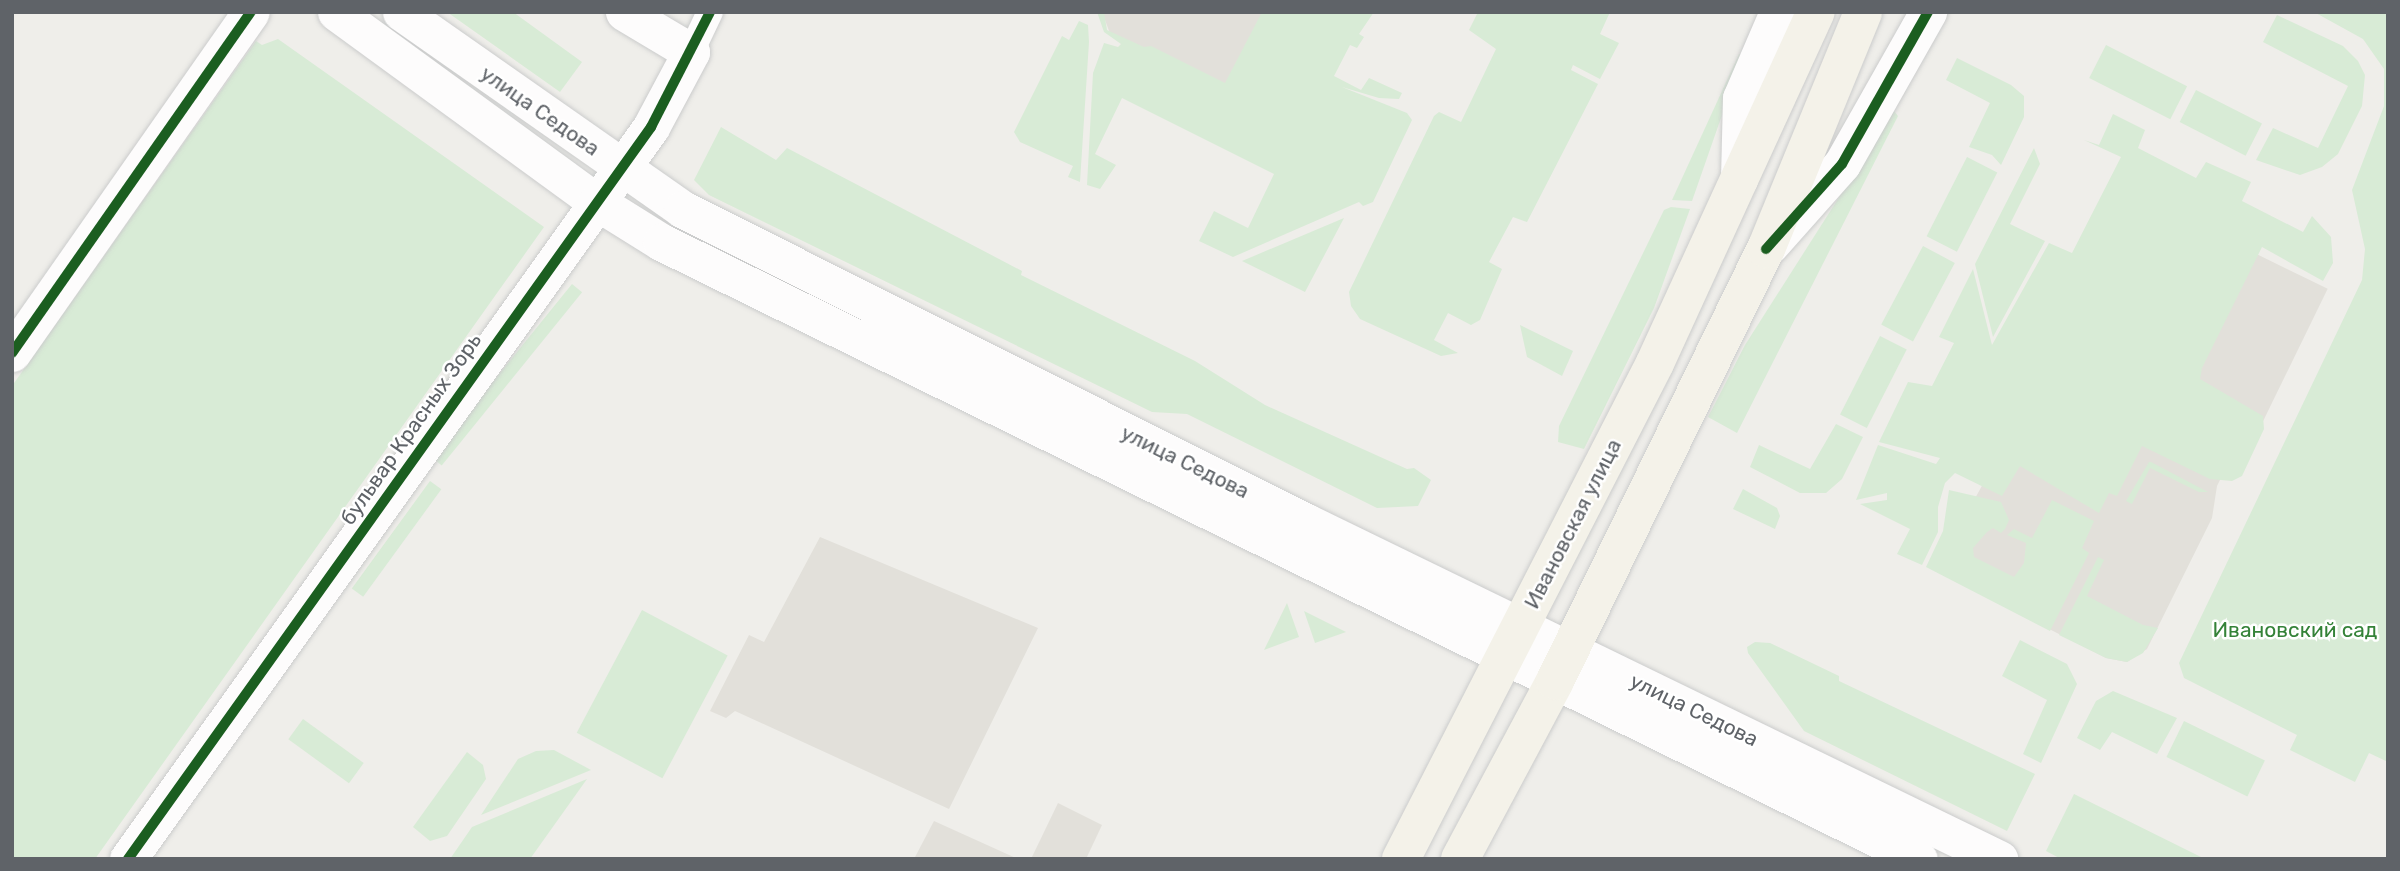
<!DOCTYPE html>
<html>
<head>
<meta charset="utf-8">
<style>
  body { margin:0 }
  #map { position:relative; width:2400px; height:871px; overflow:hidden; background:#efeeea; font-family:Rubik,sans-serif }
  div>[style] { position:absolute }
  [style*='--x'] { left:calc(var(--x)*1px); top:calc(var(--y)*1px); width:calc(var(--w)*1px); rotate:calc(var(--a)*1deg) }
  .education>* { inset:0; background:#e2e0da; transform-origin:0 0 }
  .green>* { inset:0; background:#d8ebd6; transform-origin:0 0 }
  .roads { filter:drop-shadow(0 0 2px #cbcccc) drop-shadow(0 0 2px #cbcccc) }
  .street>* { height:26px; margin:-13px; padding:0 13px; transform-origin:13px; border-radius:13px; background:#fdfcfc }
  .secondary>* { height:37px; margin:-18.5px; padding:0 18.5px; transform-origin:18.5px; border-radius:18.5px; background:#fdfcfc }
  .primary>* { height:38px; margin:-19px; padding:0 19px; transform-origin:19px; border-radius:19px; background:#f4f2e9 }
  .cycleway>* { height:10px; margin:-5px; padding:0 5px; transform-origin:5px; border-radius:5px; background:#1b5e20 }
  span { translate:-50% -50%; white-space:nowrap; text-align:center; line-height:1.15; -webkit-text-stroke:5px #fff; paint-order:stroke }
  .street-label { font-size:21px; color:#5f6368 }
  .park-label { font-size:21px; color:#348238 }
  .frame { position:absolute; inset:0; border:14px solid #5f6368; pointer-events:none }
</style>
</head>
<body>
<div id="map">
  <div class="education">
    <i style="clip-path:polygon(1102px 12px,1275px 12px,1235px 95px,1111px 36px)"></i>
    <i style="left:2156px;top:205px;width:191px;height:170px;rotate:26deg"></i>
    <i style="clip-path:polygon(2043px 375px,2227px 466px,2217px 486px,2212px 518px,2147px 649px,2127px 662px,2106px 658px,1935px 571px)"></i>
    <i style="clip-path:polygon(820px 537px,1038px 628px,949px 809px,735px 711px,726px 718px,710px 711px,749px 635px,764px 642px)"></i>
    <i style="clip-path:polygon(1058px 803px,1102px 825px,1086px 859px,1031px 859px)"></i>
    <i style="clip-path:polygon(934px 821px,1018px 859px,914px 859px)"></i>
  </div>
  <div class="green">
    <i style="clip-path:polygon(447px 12px,513px 12px,582px 62px,560px 92px)"></i>
    <i style="clip-path:polygon(1097px 12px,1104px 12px,1107px 30px,1144px 47px,1151px 46px,1225px 83px,1262px 12px,1374px 12px,1359px 34px,1364px 37px,1357px 48px,1350px 45px,1334px 76px,1361px 90px,1369px 78px,1402px 93px,1399px 99px,1379px 98px,1342px 87px,1407px 113px,1412px 120px,1373px 202px,1363px 206px,1359px 202px,1233px 257px,1199px 241px,1214px 211px,1248px 228px,1274px 174px,1122px 98px,1095px 154px,1116px 165px,1100px 189px,1087px 185px,1093px 73px,1104px 43px,1118px 47px,1121px 44px,1104px 32px)"></i>
    <i style="clip-path:polygon(1478px 12px,1610px 12px,1600px 34px,1619px 43px,1600px 79px,1573px 65px,1571px 70px,1598px 84px,1527px 222px,1513px 217px,1489px 262px,1502px 269px,1480px 320px,1471px 325px,1448px 313px,1434px 340px,1458px 353px,1441px 356px,1360px 319px,1351px 306px,1349px 292px,1434px 116px,1439px 112px,1461px 122px,1496px 49px,1469px 30px)"></i>
    <i style="clip-path:polygon(2314px 12px,2388px 12px,2388px 762px,2369px 753px,2355px 782px,2290px 750px,2297px 735px,2184px 678px,2179px 663px,2362px 280px,2365px 249px,2352px 190px,2384px 106px,2384px 69px,2363px 39px)"></i>
    <i style="clip-path:polygon(2277px 15px,2343px 46px,2358px 61px,2365px 75px,2362px 106px,2338px 154px,2322px 167px,2300px 175px,2256px 160px,2273px 128px,2318px 148px,2348px 86px,2263px 42px)"></i>
    <i style="clip-path:polygon(1079px 21px,1088px 25px,1089px 42px,1080px 182px,1068px 177px,1073px 166px,1020px 142px,1014px 132px,1062px 36px,1069px 40px)"></i>
    <i style="clip-path:polygon(278px 39px,544px 227px,95px 859px,12px 859px,12px 386px,256px 41px,262px 45px)"></i>
    <i style="left:2106px;top:45px;width:91px;height:37px;rotate:27deg"></i>
    <i style="clip-path:polygon(1739px 54px,1743px 55px,1692px 201px,1672px 200px)"></i>
    <i style="clip-path:polygon(1957px 58px,2011px 85px,2024px 96px,2024px 117px,2001px 165px,1992px 155px,1969px 147px,1990px 103px,1946px 80px)"></i>
    <i style="left:2196px;top:90px;width:74px;height:36px;rotate:27deg"></i>
    <i style="clip-path:polygon(1894px 111px,1898px 116px,1737px 433px,1708px 417px,1745px 345px)"></i>
    <i style="clip-path:polygon(2113px 114px,2145px 130px,2138px 148px,2196px 178px,2206px 162px,2251px 182px,2242px 201px,2303px 232px,2312px 216px,2331px 237px,2333px 263px,2323px 281px,2262px 247px,2202px 368px,2200px 379px,2263px 416px,2264px 429px,2242px 476px,2232px 481px,2210px 479px,2142px 446px,2117px 496px,2109px 493px,2099px 513px,2020px 466px,2002px 496px,1955px 473px,1945px 483px,1938px 507px,1938px 532px,1922px 565px,1897px 554px,1910px 529px,1860px 504px,1887px 500px,1887px 493px,1856px 500px,1878px 445px,1936px 464px,1940px 458px,1879px 442px,1908px 382px,1932px 386px,1954px 343px,1939px 337px,1973px 269px,1992px 345px,2049px 243px,2072px 253px,2121px 157px,2084px 140px,2099px 145px)"></i>
    <i style="clip-path:polygon(721px 127px,776px 160px,787px 148px,1022px 271px,1021px 275px,1195px 361px,1265px 405px,1407px 469px,1414px 468px,1431px 480px,1418px 506px,1377px 508px,1187px 414px,1152px 412px,709px 195px,694px 180px)"></i>
    <i style="clip-path:polygon(2034px 148px,2040px 164px,2010px 224px,2045px 241px,1993px 337px,1975px 264px)"></i>
    <i style="left:1967px;top:157px;width:34px;height:89px;rotate:27deg"></i>
    <i style="clip-path:polygon(1671px 207px,1690px 209px,1654px 308px,1584px 449px,1558px 442px,1559px 426px,1664px 210px)"></i>
    <i style="clip-path:polygon(1344px 218px,1305px 292px,1242px 261px)"></i>
    <i style="left:1923px;top:246px;width:36px;height:89px;rotate:28deg"></i>
    <i style="left:572px;top:284px;width:13px;height:223px;rotate:39deg"></i>
    <i style="clip-path:polygon(1520px 325px,1573px 351px,1562px 376px,1527px 357px)"></i>
    <i style="left:1880px;top:336px;width:30px;height:88px;rotate:27deg"></i>
    <i style="clip-path:polygon(1836px 424px,1863px 437px,1842px 479px,1826px 493px,1800px 493px,1750px 467px,1759px 445px,1810px 469px)"></i>
    <i style="clip-path:polygon(2149px 462px,2151px 462px,2208px 492px,2199px 492px,2150px 468px,2132px 504px,2126px 501px)"></i>
    <i style="left:430px;top:481px;width:14px;height:133px;rotate:36deg"></i>
    <i style="clip-path:polygon(1743px 489px,1777px 508px,1780px 516px,1775px 529px,1733px 509px)"></i>
    <i style="clip-path:polygon(1949px 490px,2001px 502px,2009px 520px,2005px 529px,2001px 533px,1993px 528px,1987px 532px,1973px 548px,1974px 557px,2014px 577px,2024px 563px,2026px 543px,2007px 535px,2014px 529px,2032px 538px,2052px 500px,2094px 521px,2082px 548px,2089px 553px,2050px 631px,1926px 567px,1943px 531px)"></i>
    <i style="clip-path:polygon(2098px 557px,2104px 560px,2087px 596px,2143px 625px,2158px 628px,2143px 653px,2127px 662px,2106px 658px,2059px 635px)"></i>
    <i style="clip-path:polygon(1287px 603px,1299px 637px,1264px 650px)"></i>
    <i style="left:642px;top:610px;width:97px;height:139px;rotate:28deg"></i>
    <i style="clip-path:polygon(1304px 611px,1346px 632px,1315px 643px)"></i>
    <i style="clip-path:polygon(2020px 640px,2067px 664px,2077px 684px,2041px 763px,2023px 754px,2047px 700px,2002px 676px)"></i>
    <i style="clip-path:polygon(1755px 642px,1770px 643px,1839px 676px,1839px 681px,2035px 774px,2007px 831px,1804px 731px,1748px 653px,1747px 647px)"></i>
    <i style="clip-path:polygon(2113px 691px,2177px 718px,2157px 754px,2112px 732px,2100px 750px,2077px 738px,2096px 701px)"></i>
    <i style="left:303px;top:719px;width:75px;height:25px;rotate:36deg"></i>
    <i style="left:2184px;top:721px;width:90px;height:40px;rotate:26deg"></i>
    <i style="clip-path:polygon(554px 750px,591px 770px,481px 815px,518px 759px,536px 751px)"></i>
    <i style="clip-path:polygon(467px 752px,483px 765px,486px 779px,447px 836px,430px 841px,413px 827px)"></i>
    <i style="clip-path:polygon(587px 779px,530px 859px,450px 859px,472px 827px)"></i>
    <i style="clip-path:polygon(2074px 794px,2205px 859px,2061px 859px,2046px 851px)"></i>
  </div>
  <div class="roads">
    <div class="street">
      <i style="--x:691;--y:52;--w:44;--a:-64.6"></i>
    </div>
    <div class="secondary">
      <i style="--x:336;--y:12;--w:323;--a:36.1"></i>
      <i style="--x:597;--y:202;--w:75;--a:32"></i>
      <i style="--x:661;--y:242;--w:1401;--a:26.13"></i>
      <i style="--x:401;--y:12;--w:343;--a:35"></i>
      <i style="--x:682;--y:209;--w:698;--a:26.64"></i>
      <i style="--x:1306;--y:522;--w:771;--a:25.93"></i>
      <i style="--x:1739;--y:179;--w:81;--a:-88.6"></i>
      <i style="--x:1741;--y:98;--w:94;--a:-66.7"></i>
      <i style="--x:1770;--y:245;--w:108;--a:-48.4"></i>
      <i style="--x:1842;--y:164;--w:175;--a:-60.5"></i>
      <i style="--x:12;--y:353;--w:416;--a:-55"></i>
      <i style="--x:128;--y:859;--w:900;--a:-54.45"></i>
      <i style="--x:651;--y:127;--w:85;--a:-61.9"></i>
      <i style="--x:691;--y:52;--w:78;--a:-149.2"></i>
    </div>
    <div class="primary">
      <i style="--x:1401;--y:859;--w:557;--a:-62.88"></i>
      <i style="--x:1655;--y:363;--w:386;--a:-65.4"></i>
      <i style="--x:1460;--y:859;--w:202;--a:-61.9"></i>
      <i style="--x:1555;--y:681;--w:481;--a:-64"></i>
      <i style="--x:1766;--y:249;--w:256;--a:-67.7"></i>
    </div>
  </div>
  <div class="cycleway">
    <i style="--x:1766;--y:249;--w:114;--a:-48.2"></i>
    <i style="--x:1842;--y:164;--w:175;--a:-60.5"></i>
    <i style="--x:12;--y:353;--w:416;--a:-55"></i>
    <i style="--x:128;--y:859;--w:900;--a:-54.45"></i>
    <i style="--x:651;--y:127;--w:129;--a:-62.8"></i>
  </div>
  <div class="street-label">
    <span style="left:540px;top:111px;rotate:35deg">улица Седова</span>
    <span style="left:411px;top:429px;rotate:-55deg">бульвар Красных Зорь</span>
    <span style="left:1185px;top:462px;rotate:26deg">улица Седова</span>
    <span style="left:1573px;top:524px;rotate:-63deg">Ивановская улица</span>
    <span style="left:1694px;top:710px;rotate:26deg">улица Седова</span>
  </div>
  <div class="park-label">
    <span style="left:2295px;top:630px">Ивановский сад</span>
  </div>
  <div class="frame"></div>
</div>
</body>
</html>
